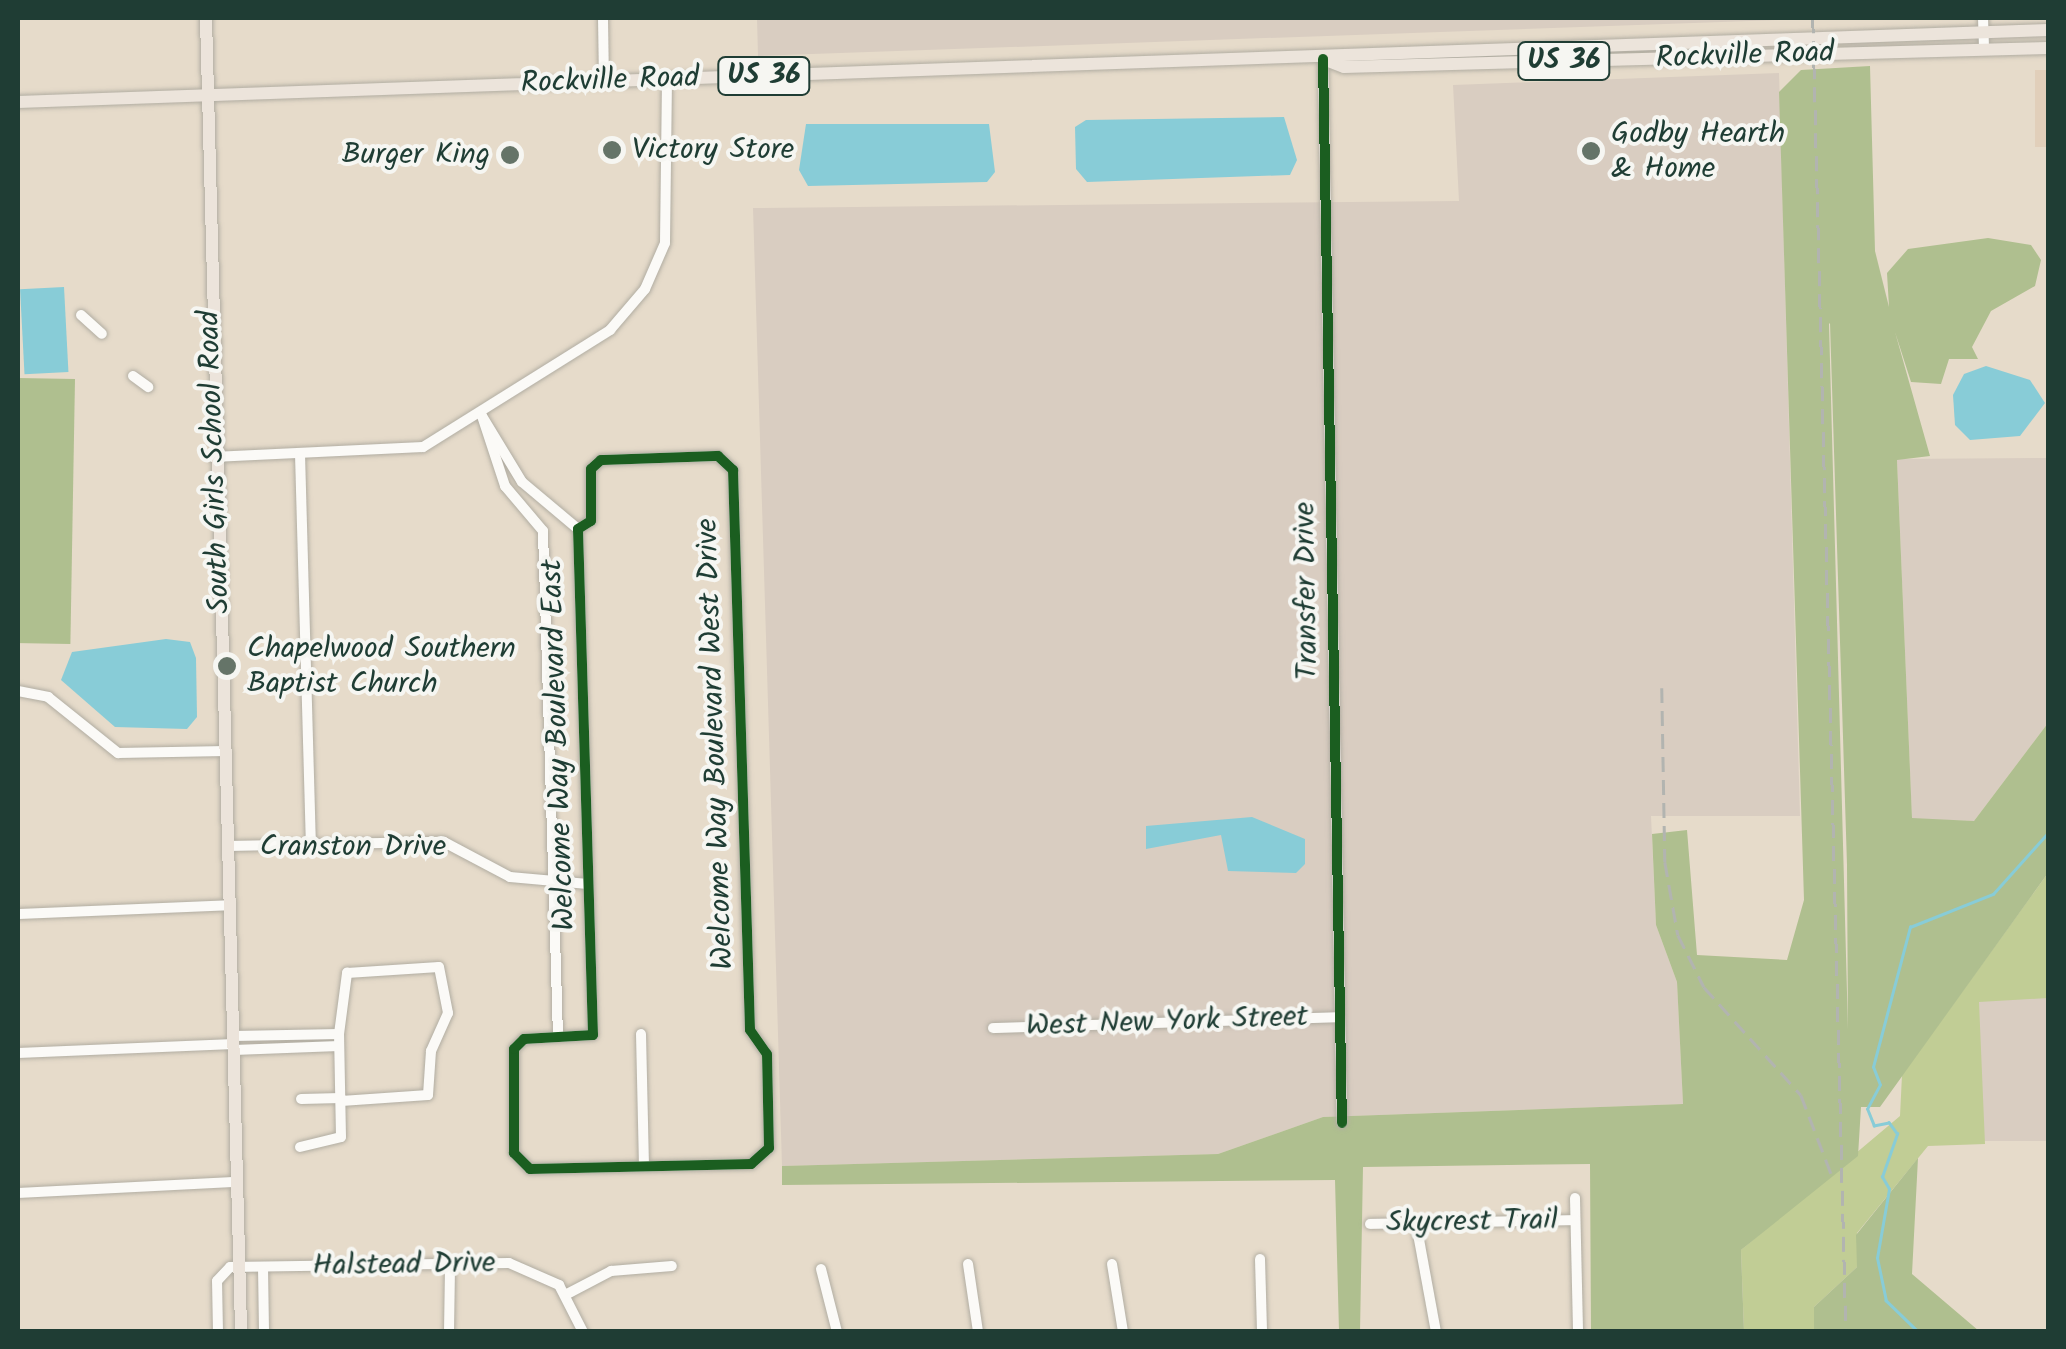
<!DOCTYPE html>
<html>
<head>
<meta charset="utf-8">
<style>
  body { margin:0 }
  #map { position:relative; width:2066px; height:1349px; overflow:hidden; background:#e6dbca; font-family:Kalam,sans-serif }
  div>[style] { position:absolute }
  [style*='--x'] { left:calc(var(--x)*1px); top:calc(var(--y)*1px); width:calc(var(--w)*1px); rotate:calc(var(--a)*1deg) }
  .built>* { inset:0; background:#e1cfba; transform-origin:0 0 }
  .industrial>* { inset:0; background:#d9cdc1; transform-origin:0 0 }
  .green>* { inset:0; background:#c1cd95 }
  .forest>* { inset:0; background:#afbf8f; transform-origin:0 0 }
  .water>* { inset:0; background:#88ccd7; transform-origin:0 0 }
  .stream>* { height:2.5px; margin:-1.25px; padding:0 1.25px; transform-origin:1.25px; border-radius:1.25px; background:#88ccd7 }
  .roads { filter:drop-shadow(0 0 2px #b1ada2) drop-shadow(0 0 2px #b1ada2) }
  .minor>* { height:10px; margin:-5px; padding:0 5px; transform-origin:5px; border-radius:5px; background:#fbfaf7 }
  .major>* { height:12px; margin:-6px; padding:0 6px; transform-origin:6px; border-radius:6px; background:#ece4db }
  .rail>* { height:2.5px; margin-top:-1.25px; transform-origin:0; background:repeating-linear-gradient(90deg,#b2b4b0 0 15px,transparent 0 23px) }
  .cycleway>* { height:10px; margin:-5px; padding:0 5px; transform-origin:5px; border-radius:5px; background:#1b5e20 }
  .dots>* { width:28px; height:28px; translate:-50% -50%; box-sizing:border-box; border:5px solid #f6f6f2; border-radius:50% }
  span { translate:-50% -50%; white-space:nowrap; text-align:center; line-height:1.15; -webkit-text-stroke:8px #f6f6f2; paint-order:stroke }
  .shield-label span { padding:2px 8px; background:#f6f6f2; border:2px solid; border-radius:8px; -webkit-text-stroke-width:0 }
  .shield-label { font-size:28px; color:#1f3d34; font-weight:700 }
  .street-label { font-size:30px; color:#1f3d34 }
  .poi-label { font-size:30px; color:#1f3d34 }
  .left { translate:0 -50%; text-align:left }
  .right { translate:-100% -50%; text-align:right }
  .frame { position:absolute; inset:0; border:20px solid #1f3d34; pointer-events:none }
</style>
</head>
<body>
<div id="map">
  <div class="built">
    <i style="left:2035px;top:70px;width:13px;height:77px"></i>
  </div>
  <div class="industrial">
    <i style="clip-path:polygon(757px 18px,1778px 18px,1778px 20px,758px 56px)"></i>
    <i style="clip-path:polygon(1779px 73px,1800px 816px,1651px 816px,1656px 925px,1677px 982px,1683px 1104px,1323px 1117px,1218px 1154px,782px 1166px,753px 208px,1459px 201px,1453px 85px)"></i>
    <i style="clip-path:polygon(2048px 458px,2048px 723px,1974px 821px,1912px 819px,1897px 459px)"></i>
    <i style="left:2048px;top:998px;width:143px;height:69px;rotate:90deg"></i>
  </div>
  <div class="green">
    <i style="clip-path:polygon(2048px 873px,2048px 998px,1979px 1002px,1985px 1144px,1928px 1146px,1857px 1233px,1857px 1267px,1814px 1307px,1814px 1331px,1744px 1331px,1741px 1250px,1900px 1116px,1902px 1075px)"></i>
  </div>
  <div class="forest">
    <i style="clip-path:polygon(evenodd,1870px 66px,1875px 251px,1889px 307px,1887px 273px,1908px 249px,1988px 238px,2031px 245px,2041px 260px,2035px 286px,1991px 311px,1972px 347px,1978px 359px,1949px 359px,1941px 384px,1911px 382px,1895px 332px,1930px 456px,1897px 460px,1912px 818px,1974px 821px,2048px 723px,2048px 873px,1880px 1107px,1861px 1107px,1858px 1156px,1741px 1250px,1744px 1331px,1591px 1331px,1590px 1164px,1363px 1167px,1360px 1332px,1339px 1331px,1335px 1180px,782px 1185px,782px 1166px,1218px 1154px,1323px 1117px,1683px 1104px,1677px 982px,1656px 925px,1652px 834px,1687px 830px,1697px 955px,1787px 960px,1804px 900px,1779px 92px,1801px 70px,1870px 66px,1830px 323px,1847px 865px,1848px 1030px,1829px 324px,1830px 323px)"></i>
    <i style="left:75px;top:379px;width:265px;height:57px;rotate:91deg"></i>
    <i style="clip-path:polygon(1918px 1158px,1912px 1274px,1979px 1331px,1814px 1331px,1814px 1307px,1857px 1267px,1856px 1235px)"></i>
  </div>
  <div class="water">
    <i style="clip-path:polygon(1284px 117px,1297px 160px,1290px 175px,1087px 182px,1076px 169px,1075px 127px,1086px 120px)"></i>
    <i style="clip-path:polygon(806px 124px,989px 124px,995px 172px,987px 182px,808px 186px,799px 170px)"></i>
    <i style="left:64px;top:287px;width:85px;height:44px;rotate:87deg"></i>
    <i style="clip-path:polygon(1986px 366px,2030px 380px,2045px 403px,2020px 436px,1970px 440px,1955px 425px,1953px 395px,1964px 374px)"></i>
    <i style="clip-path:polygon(166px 639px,190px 642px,196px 658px,197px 717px,187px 729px,115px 727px,61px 680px,72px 652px)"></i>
    <i style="clip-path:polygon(1252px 817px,1305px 839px,1305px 864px,1296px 873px,1228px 871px,1221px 835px,1146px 849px,1146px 826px)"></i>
  </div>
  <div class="stream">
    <i style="--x:1918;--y:1332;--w:45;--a:-135.9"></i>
    <i style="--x:1886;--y:1301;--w:44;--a:-101.8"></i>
    <i style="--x:1877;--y:1258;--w:70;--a:-80.1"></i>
    <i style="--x:1889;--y:1189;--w:14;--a:-120"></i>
    <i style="--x:1882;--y:1177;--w:46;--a:-70.8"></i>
    <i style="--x:1897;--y:1134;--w:14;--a:-126"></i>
    <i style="--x:1889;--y:1123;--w:15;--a:169"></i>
    <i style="--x:1874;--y:1126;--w:18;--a:-112"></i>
    <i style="--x:1867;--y:1109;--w:27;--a:-62"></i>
    <i style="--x:1880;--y:1085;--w:19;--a:-111"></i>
    <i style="--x:1873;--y:1067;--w:145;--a:-75.2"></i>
    <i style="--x:1910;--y:927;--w:89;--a:-21.7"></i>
    <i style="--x:1993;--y:894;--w:82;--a:-48"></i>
  </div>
  <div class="roads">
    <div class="minor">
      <i style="--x:603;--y:18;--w:63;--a:89.1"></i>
      <i style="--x:1983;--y:18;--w:31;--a:88"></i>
      <i style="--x:1323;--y:59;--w:1064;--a:88.98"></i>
      <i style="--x:81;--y:315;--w:28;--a:42"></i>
      <i style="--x:133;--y:376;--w:19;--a:36"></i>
      <i style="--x:482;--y:416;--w:74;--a:71.8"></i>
      <i style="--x:505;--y:486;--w:59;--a:49.8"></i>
      <i style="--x:543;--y:531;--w:505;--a:88.3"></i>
      <i style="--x:482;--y:416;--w:77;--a:58.8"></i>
      <i style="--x:522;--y:482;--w:73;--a:40"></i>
      <i style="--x:300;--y:454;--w:391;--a:88.4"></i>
      <i style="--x:718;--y:456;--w:21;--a:43"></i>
      <i style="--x:733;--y:470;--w:560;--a:88.26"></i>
      <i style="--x:750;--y:1030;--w:29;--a:55"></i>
      <i style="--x:767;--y:1054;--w:94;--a:88.8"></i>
      <i style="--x:769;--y:1148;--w:24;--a:138"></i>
      <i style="--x:751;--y:1164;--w:221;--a:178.7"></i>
      <i style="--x:530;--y:1169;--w:23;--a:-135"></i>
      <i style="--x:514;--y:1153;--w:104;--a:-90"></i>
      <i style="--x:514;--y:1049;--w:14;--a:-45"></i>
      <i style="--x:524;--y:1039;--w:69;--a:-3.3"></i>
      <i style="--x:593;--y:1035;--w:506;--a:-91.7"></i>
      <i style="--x:578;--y:529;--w:15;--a:-32"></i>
      <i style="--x:591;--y:521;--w:52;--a:-90"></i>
      <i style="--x:591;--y:469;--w:13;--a:-42"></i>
      <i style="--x:601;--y:460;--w:117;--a:-2"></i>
      <i style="--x:213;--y:457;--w:210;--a:-2.7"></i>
      <i style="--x:423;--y:447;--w:221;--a:-32"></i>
      <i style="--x:610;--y:330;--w:54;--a:-49.5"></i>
      <i style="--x:645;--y:289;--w:50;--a:-66.5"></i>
      <i style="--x:665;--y:243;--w:164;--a:-89.3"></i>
      <i style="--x:18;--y:691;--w:31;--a:11"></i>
      <i style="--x:48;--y:697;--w:90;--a:38.7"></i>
      <i style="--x:118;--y:753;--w:108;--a:-1.1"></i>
      <i style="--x:228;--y:846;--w:216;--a:-1.1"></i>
      <i style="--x:444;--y:842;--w:75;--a:27.9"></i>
      <i style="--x:510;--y:877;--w:78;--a:5.1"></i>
      <i style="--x:18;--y:914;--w:212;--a:-2.4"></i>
      <i style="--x:993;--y:1028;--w:347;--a:-1.8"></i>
      <i style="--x:641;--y:1034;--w:132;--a:88.7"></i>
      <i style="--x:234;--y:1036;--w:105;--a:-1.1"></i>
      <i style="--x:234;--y:1050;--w:105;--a:-2.2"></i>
      <i style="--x:18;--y:1053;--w:216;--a:-2.4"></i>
      <i style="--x:301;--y:1099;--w:40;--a:-1.4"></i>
      <i style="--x:300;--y:1147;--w:42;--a:-13.7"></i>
      <i style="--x:341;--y:1137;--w:103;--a:-91.1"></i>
      <i style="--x:339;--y:1034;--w:62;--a:-82.5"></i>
      <i style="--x:347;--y:973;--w:92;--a:-3.7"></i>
      <i style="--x:439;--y:967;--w:47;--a:78.9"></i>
      <i style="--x:448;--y:1013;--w:42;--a:114.1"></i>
      <i style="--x:431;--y:1051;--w:44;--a:93.9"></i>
      <i style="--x:428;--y:1095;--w:87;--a:176.1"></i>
      <i style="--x:18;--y:1193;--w:220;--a:-2.9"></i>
      <i style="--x:1575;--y:1198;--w:134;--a:88.7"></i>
      <i style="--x:1416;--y:1223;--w:111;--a:79.6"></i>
      <i style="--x:1370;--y:1224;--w:205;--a:-1.1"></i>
      <i style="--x:1260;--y:1259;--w:73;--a:88.4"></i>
      <i style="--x:968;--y:1264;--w:69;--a:81.6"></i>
      <i style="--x:1112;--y:1264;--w:69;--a:80.8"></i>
      <i style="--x:263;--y:1267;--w:65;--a:89.1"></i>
      <i style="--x:821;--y:1269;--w:65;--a:75.7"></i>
      <i style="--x:567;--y:1294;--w:50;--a:-27.6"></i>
      <i style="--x:611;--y:1271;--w:61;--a:-4.7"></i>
      <i style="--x:218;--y:1332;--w:51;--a:-91.1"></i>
      <i style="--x:217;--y:1281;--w:19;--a:-47"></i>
      <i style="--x:230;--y:1267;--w:279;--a:-0.8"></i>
      <i style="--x:509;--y:1263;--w:55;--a:23.7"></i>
      <i style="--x:559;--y:1285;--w:53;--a:62.9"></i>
      <i style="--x:449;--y:1332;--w:67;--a:-89.1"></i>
    </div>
    <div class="major">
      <i style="--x:206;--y:18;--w:1314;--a:88.47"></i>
      <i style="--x:1323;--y:59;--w:22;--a:21"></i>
      <i style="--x:1344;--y:67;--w:704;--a:-1.55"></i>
      <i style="--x:18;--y:102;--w:2031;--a:-2.03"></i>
    </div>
  </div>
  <div class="rail">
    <i style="--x:1813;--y:18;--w:1314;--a:88.56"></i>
    <i style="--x:1662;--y:688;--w:174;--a:89"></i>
    <i style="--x:1665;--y:862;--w:74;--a:79.9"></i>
    <i style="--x:1678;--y:935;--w:58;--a:63.4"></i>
    <i style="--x:1704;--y:987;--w:145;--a:48.1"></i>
    <i style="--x:1801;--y:1095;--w:84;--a:69"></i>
  </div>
  <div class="cycleway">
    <i style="--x:1323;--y:59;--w:1064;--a:88.98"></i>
    <i style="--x:718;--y:456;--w:21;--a:43"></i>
    <i style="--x:733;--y:470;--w:560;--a:88.26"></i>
    <i style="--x:750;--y:1030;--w:29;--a:55"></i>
    <i style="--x:767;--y:1054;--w:94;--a:88.8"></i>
    <i style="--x:769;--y:1148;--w:24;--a:138"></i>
    <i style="--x:751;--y:1164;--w:221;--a:178.7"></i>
    <i style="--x:530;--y:1169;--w:23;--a:-135"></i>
    <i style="--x:514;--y:1153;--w:104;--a:-90"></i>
    <i style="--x:514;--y:1049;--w:14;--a:-45"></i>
    <i style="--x:524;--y:1039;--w:69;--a:-3.3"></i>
    <i style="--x:593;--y:1035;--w:506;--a:-91.7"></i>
    <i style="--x:578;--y:529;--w:15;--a:-32"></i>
    <i style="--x:591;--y:521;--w:52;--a:-90"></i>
    <i style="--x:591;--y:469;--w:13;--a:-42"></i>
    <i style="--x:601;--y:460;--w:117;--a:-2"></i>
  </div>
  <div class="dots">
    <i style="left:612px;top:150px;background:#657468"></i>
    <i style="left:1591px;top:151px;background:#657468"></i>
    <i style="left:510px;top:155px;background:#657468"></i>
    <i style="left:227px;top:666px;background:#657468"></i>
  </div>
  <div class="shield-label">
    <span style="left:1564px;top:61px">US 36</span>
    <span style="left:764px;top:76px">US 36</span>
  </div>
  <div class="street-label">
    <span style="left:1745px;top:56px;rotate:-2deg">Rockville Road</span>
    <span style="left:610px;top:81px;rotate:-2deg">Rockville Road</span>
    <span style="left:215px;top:462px;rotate:-92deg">South Girls School Road</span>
    <span style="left:1307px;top:591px;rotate:-91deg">Transfer Drive</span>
    <span style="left:716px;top:744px;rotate:-92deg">Welcome Way Boulevard West Drive</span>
    <span style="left:559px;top:745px;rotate:-92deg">Welcome Way Boulevard East</span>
    <span style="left:353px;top:847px">Cranston Drive</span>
    <span style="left:1167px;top:1022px;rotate:-2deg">West New York Street</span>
    <span style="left:1472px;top:1222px;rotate:-1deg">Skycrest Trail</span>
    <span style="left:404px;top:1265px;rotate:-1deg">Halstead Drive</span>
  </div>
  <div class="poi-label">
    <span class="left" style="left:1611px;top:151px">Godby Hearth<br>&amp; Home</span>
    <span class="left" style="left:632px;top:150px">Victory Store</span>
    <span class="right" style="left:490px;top:155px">Burger King</span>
    <span class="left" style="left:247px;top:666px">Chapelwood Southern<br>Baptist Church</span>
  </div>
  <div class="frame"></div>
</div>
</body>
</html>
